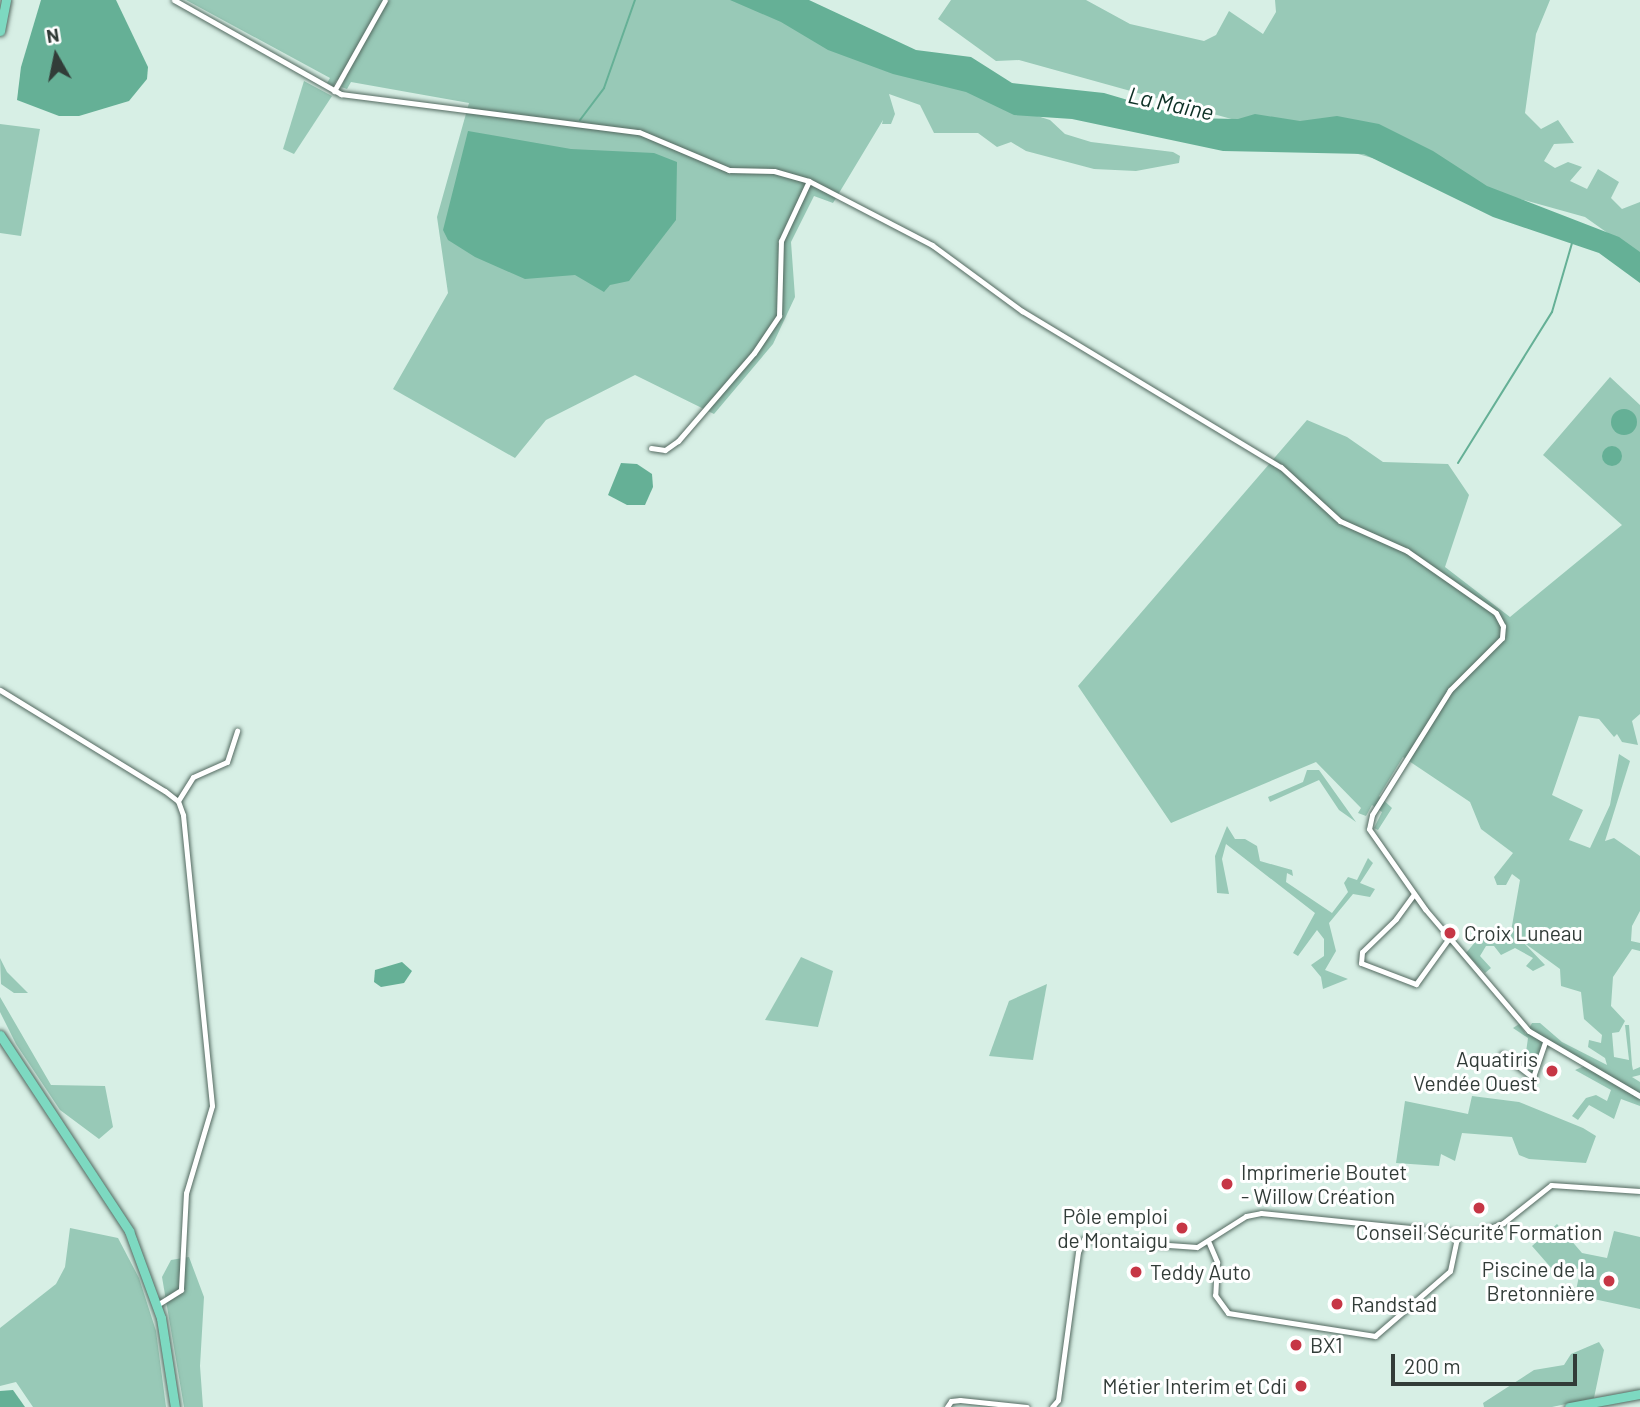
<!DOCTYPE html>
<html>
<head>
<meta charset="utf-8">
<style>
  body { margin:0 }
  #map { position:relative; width:1640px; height:1407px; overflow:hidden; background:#d7efe5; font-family:Barlow,sans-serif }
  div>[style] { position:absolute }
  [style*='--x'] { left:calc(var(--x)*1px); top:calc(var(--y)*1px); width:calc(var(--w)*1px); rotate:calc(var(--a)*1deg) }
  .green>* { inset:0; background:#98c9b7 }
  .water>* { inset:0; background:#65b096 }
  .round { border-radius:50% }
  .stream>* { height:2px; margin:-1px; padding:0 1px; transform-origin:1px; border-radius:1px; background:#65b096 }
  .roads { filter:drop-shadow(0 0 2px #536960) drop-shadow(0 0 2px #536960) }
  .minor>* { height:5px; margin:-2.5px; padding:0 2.5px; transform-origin:2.5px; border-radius:2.5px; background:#fff }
  .primary>* { height:9px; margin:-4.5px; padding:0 4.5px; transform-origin:4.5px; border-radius:4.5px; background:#7dd9c1 }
  .dots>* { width:19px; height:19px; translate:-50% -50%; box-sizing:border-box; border:4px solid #fff; border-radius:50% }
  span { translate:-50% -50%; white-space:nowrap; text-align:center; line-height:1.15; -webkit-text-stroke:6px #fff; paint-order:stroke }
  .poi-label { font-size:21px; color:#323c38 }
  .left { translate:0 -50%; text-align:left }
  .right { translate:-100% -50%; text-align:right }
  .water-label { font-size:23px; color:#0c3025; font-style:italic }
  .north { position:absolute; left:21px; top:21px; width:70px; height:70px; -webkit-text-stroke:5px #fff; paint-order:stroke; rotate:351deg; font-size:19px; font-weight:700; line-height:28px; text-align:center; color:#323c38 }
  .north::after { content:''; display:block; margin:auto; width:24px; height:32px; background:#323c38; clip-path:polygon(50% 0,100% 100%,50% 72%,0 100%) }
  .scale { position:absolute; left:1391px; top:1354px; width:186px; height:32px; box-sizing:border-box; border:4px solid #323c38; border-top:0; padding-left:9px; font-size:21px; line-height:24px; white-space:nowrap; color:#323c38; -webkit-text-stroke:5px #fff; paint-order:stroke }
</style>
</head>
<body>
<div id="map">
  <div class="green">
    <i style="clip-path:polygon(186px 0,742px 0,999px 104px,1050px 120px,1065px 134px,1091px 142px,1173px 152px,1180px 156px,1179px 163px,1136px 171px,1094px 169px,1026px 151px,1011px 142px,997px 147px,978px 133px,934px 133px,920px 105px,889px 94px,895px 114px,891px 124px,882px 124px,883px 120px,833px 203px,814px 196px,791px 242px,795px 297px,773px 344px,714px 414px,635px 375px,546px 420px,515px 458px,393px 389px,448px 293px,437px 217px,469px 103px,351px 82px,347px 89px,341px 87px,344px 81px,337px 80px,333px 86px,327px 83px,330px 78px)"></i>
    <i style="clip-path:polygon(951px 0,1086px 0,1130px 24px,1204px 41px,1216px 35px,1229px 11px,1263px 34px,1276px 12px,1275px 0,1550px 0,1536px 34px,1525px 113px,1541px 129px,1558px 120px,1574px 143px,1554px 144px,1544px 161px,1555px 168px,1568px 162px,1582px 167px,1570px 181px,1587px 189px,1598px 169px,1619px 182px,1611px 198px,1622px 209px,1640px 202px,1640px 256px,1585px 217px,1019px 60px,996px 61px,938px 19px)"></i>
    <i style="clip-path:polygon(304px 81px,332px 96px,294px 154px,283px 149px)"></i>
    <i style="clip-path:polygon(0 124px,40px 129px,21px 236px,0 233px)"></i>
    <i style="clip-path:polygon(1610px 377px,1640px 405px,1640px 714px,1632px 721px,1638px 745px,1622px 742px,1617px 734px,1614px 737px,1599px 719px,1579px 716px,1552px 795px,1583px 810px,1569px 840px,1590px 848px,1610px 805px,1619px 754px,1630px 761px,1605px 841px,1614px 838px,1640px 856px,1640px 911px,1632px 926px,1631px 941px,1640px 943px,1640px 951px,1632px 949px,1613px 977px,1611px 1006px,1625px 1021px,1619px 1032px,1612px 1033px,1614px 1057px,1629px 1060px,1625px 1025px,1629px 1025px,1632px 1065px,1633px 1070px,1640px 1067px,1640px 1075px,1632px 1077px,1640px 1082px,1640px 1106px,1621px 1099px,1614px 1119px,1589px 1105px,1578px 1120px,1572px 1116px,1586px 1098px,1596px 1095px,1607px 1101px,1611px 1090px,1575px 1070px,1589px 1064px,1545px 1039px,1533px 1073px,1515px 1056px,1526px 1052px,1528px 1038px,1513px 1028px,1519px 1024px,1526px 1034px,1532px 1023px,1540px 1023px,1562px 1042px,1607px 1065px,1605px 1058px,1588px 1047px,1589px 1040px,1601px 1043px,1602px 1035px,1584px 1019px,1581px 992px,1561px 986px,1560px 969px,1523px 942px,1545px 965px,1533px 971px,1526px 966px,1533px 958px,1515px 948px,1501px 955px,1494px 946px,1486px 946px,1480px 956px,1491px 968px,1485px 973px,1466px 953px,1486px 929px,1510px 937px,1520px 880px,1512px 874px,1506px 885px,1497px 885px,1494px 877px,1513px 853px,1481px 829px,1470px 802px,1403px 757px,1379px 796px,1392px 808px,1378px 830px,1374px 828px,1382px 812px,1372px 805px,1366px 816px,1358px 813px,1361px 808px,1316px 762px,1171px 823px,1078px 686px,1307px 420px,1347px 437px,1383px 462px,1448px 464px,1469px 495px,1445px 567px,1510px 617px,1622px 525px,1543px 455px)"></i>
    <i style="clip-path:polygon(1307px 770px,1319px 770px,1356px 822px,1339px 810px,1319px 780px,1270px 802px,1268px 797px,1303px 782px)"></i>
    <i style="clip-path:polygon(1227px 826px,1235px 839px,1245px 839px,1257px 846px,1260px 861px,1292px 870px,1293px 876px,1287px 873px,1286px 882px,1332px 913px,1348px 892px,1344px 883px,1348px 877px,1357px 880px,1368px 858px,1373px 863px,1360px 883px,1375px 889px,1370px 897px,1353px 894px,1329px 923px,1336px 951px,1325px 970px,1348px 979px,1323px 989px,1321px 977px,1311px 965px,1324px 956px,1324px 939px,1317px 930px,1298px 956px,1293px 953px,1315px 913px,1226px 844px,1222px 859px,1229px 894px,1217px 893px,1215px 856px)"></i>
    <i style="clip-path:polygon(801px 957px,833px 971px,818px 1027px,765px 1020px)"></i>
    <i style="clip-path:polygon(0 958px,7px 972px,28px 993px,14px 993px,1px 984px)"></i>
    <i style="clip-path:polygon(1047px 984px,1033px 1060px,989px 1056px,1009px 1001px)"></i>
    <i style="clip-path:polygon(0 997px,51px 1085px,105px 1086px,113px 1127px,99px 1139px,60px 1110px,16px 1044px,0 1012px)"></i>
    <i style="clip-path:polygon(1472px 1096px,1519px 1102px,1583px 1128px,1596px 1136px,1586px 1163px,1529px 1159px,1519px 1155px,1512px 1137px,1462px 1133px,1455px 1161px,1441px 1154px,1439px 1166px,1396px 1163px,1405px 1101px,1468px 1114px)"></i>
    <i style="clip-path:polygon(1557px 1224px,1582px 1253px,1607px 1258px,1614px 1231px,1640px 1237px,1640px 1309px,1575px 1295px,1581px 1267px,1560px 1278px,1532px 1246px)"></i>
    <i style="clip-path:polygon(70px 1228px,118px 1238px,139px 1278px,156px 1331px,166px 1407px,33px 1407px,16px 1382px,0 1386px,0 1328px,56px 1284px,65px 1267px)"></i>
    <i style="clip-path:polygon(189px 1257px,204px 1297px,200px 1366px,203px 1407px,184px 1407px,162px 1277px,171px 1260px)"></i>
    <i style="clip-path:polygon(1599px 1342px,1604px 1350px,1594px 1398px,1552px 1407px,1484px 1407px,1483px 1403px,1534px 1370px,1564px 1365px,1571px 1354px)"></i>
  </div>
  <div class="water">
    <i style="clip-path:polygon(41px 0,116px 0,148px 67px,147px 79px,129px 101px,79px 116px,59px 116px,17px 100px,21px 67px)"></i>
    <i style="clip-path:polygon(730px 0,809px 0,916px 50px,971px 57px,1012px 83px,1104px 93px,1189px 118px,1238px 119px,1255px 114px,1300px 121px,1337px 116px,1379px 124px,1433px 151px,1487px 186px,1619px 237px,1640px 252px,1640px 283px,1599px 253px,1493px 217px,1364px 154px,1223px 151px,1072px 119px,1014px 115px,966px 92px,893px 74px,828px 50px,781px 22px)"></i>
    <i style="clip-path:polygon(468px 131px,571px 149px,654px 153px,677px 162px,676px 220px,629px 281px,610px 285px,604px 292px,575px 275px,525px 279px,475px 257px,448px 240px,443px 230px)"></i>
    <i class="round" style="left:1611px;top:409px;width:26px;height:26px"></i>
    <i class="round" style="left:1602px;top:446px;width:20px;height:20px"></i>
    <i style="clip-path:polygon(621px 463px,637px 464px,652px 474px,653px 487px,645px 505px,627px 505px,608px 495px)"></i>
    <i style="clip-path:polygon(402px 962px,412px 971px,404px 983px,381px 987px,374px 982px,375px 970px)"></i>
    <i style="clip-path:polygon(13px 1390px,25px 1407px,0 1407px,0 1391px)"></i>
  </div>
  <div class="stream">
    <i style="--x:580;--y:120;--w:40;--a:-53"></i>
    <i style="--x:604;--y:88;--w:93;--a:-70.6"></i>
    <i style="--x:1458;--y:463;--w:178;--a:-58.1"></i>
    <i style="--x:1552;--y:312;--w:72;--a:-73.8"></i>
  </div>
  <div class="roads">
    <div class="minor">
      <i style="--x:174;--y:0;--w:192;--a:29.4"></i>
      <i style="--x:341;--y:94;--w:300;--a:7.3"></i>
      <i style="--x:639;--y:132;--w:98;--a:22.9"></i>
      <i style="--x:729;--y:170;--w:45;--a:1.3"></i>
      <i style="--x:774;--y:171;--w:36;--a:16"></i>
      <i style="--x:809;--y:181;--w:139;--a:27.5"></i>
      <i style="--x:932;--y:245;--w:112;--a:36.3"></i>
      <i style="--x:1022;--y:311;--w:302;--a:31.1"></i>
      <i style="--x:1281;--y:467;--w:80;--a:42.5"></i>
      <i style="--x:1340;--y:521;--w:73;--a:24.1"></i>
      <i style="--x:1407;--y:551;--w:108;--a:34.9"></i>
      <i style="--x:1496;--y:613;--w:15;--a:62"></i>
      <i style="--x:1503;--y:626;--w:12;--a:95"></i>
      <i style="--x:1502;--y:638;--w:74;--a:135"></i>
      <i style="--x:1450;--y:690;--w:147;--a:122"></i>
      <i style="--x:1372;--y:815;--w:14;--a:102"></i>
      <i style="--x:1369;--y:829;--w:98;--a:55"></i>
      <i style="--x:1425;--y:909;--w:160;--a:49.6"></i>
      <i style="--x:1529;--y:1031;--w:129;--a:30.4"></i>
      <i style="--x:334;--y:91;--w:104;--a:-60.7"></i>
      <i style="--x:651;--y:448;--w:14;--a:8"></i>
      <i style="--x:665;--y:450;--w:16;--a:-35"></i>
      <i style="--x:678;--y:441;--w:116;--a:-49.2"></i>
      <i style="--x:754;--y:353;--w:45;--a:-56"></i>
      <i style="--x:779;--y:316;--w:75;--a:-88.5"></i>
      <i style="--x:781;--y:241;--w:66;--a:-65"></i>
      <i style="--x:0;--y:690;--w:193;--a:31.5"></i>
      <i style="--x:165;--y:791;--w:16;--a:38"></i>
      <i style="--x:178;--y:801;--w:15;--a:70"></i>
      <i style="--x:183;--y:815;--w:292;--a:84.3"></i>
      <i style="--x:212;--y:1106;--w:91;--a:106.6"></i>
      <i style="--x:186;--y:1193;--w:97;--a:93"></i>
      <i style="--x:181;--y:1290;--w:28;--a:148"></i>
      <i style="--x:178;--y:801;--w:28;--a:-58"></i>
      <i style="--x:193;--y:777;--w:37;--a:-24"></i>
      <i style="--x:227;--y:762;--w:33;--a:-72"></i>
      <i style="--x:1414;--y:894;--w:31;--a:126"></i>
      <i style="--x:1396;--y:919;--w:47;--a:135.9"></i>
      <i style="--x:1362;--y:952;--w:11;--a:95"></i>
      <i style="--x:1361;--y:963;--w:59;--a:20.9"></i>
      <i style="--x:1416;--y:984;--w:57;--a:-54.3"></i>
      <i style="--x:1502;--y:1054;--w:39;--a:37"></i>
      <i style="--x:1533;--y:1077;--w:37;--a:-71"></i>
      <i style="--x:1209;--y:1243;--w:21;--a:67"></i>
      <i style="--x:1217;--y:1262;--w:33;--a:93"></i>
      <i style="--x:1215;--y:1295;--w:22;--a:54"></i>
      <i style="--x:1228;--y:1313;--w:149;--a:8.9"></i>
      <i style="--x:1375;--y:1336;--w:99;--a:-40.9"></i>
      <i style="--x:1450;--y:1271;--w:39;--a:-78"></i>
      <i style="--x:947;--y:1407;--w:7;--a:-56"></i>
      <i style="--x:951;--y:1401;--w:9;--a:-6"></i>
      <i style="--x:960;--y:1400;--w:67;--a:6"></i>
      <i style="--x:1052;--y:1407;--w:9;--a:-49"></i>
      <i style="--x:1058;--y:1400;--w:149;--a:-82.3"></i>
      <i style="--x:1078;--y:1252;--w:14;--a:-65"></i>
      <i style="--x:1084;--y:1239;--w:113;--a:4"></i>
      <i style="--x:1197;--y:1247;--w:58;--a:-32.3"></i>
      <i style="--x:1246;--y:1216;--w:15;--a:-11"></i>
      <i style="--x:1261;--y:1213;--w:213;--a:5.7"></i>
      <i style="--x:1473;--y:1234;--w:32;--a:-20"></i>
      <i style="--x:1503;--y:1223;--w:61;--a:-38.4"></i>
      <i style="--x:1551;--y:1185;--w:89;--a:3.9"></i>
    </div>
    <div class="primary">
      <i style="--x:0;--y:31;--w:32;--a:-79"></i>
      <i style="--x:0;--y:1035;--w:235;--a:56.6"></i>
      <i style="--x:129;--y:1231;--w:93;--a:69.8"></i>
      <i style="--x:161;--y:1318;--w:90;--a:81.1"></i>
      <i style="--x:1569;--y:1407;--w:72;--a:-10.4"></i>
    </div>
  </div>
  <div class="dots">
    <i style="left:1450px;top:933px;background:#c63645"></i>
    <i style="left:1552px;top:1071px;background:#c63645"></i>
    <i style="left:1227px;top:1184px;background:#c63645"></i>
    <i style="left:1479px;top:1208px;background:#c63645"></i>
    <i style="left:1182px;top:1228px;background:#c63645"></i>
    <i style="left:1136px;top:1272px;background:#c63645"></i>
    <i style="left:1609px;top:1281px;background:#c63645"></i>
    <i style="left:1337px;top:1304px;background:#c63645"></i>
    <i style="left:1296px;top:1345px;background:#c63645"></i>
    <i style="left:1301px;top:1386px;background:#c63645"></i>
  </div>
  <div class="poi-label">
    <span class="left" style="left:1464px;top:933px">Croix Luneau</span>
    <span class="right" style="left:1538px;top:1071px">Aquatiris<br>Vendée Ouest</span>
    <span class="left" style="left:1241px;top:1184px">Imprimerie Boutet<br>- Willow Création</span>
    <span class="right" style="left:1168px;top:1228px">Pôle emploi<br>de Montaigu</span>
    <span style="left:1479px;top:1232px">Conseil Sécurité Formation</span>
    <span class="right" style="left:1595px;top:1281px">Piscine de la<br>Bretonnière</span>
    <span class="left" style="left:1150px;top:1272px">Teddy Auto</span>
    <span class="left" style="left:1351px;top:1304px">Randstad</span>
    <span class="left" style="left:1310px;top:1345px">BX1</span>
    <span class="right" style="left:1287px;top:1386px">Métier Interim et Cdi</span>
  </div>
  <div class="water-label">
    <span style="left:1171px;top:103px;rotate:12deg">La Maine</span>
  </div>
  <div class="north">N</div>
  <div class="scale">200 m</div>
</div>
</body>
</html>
